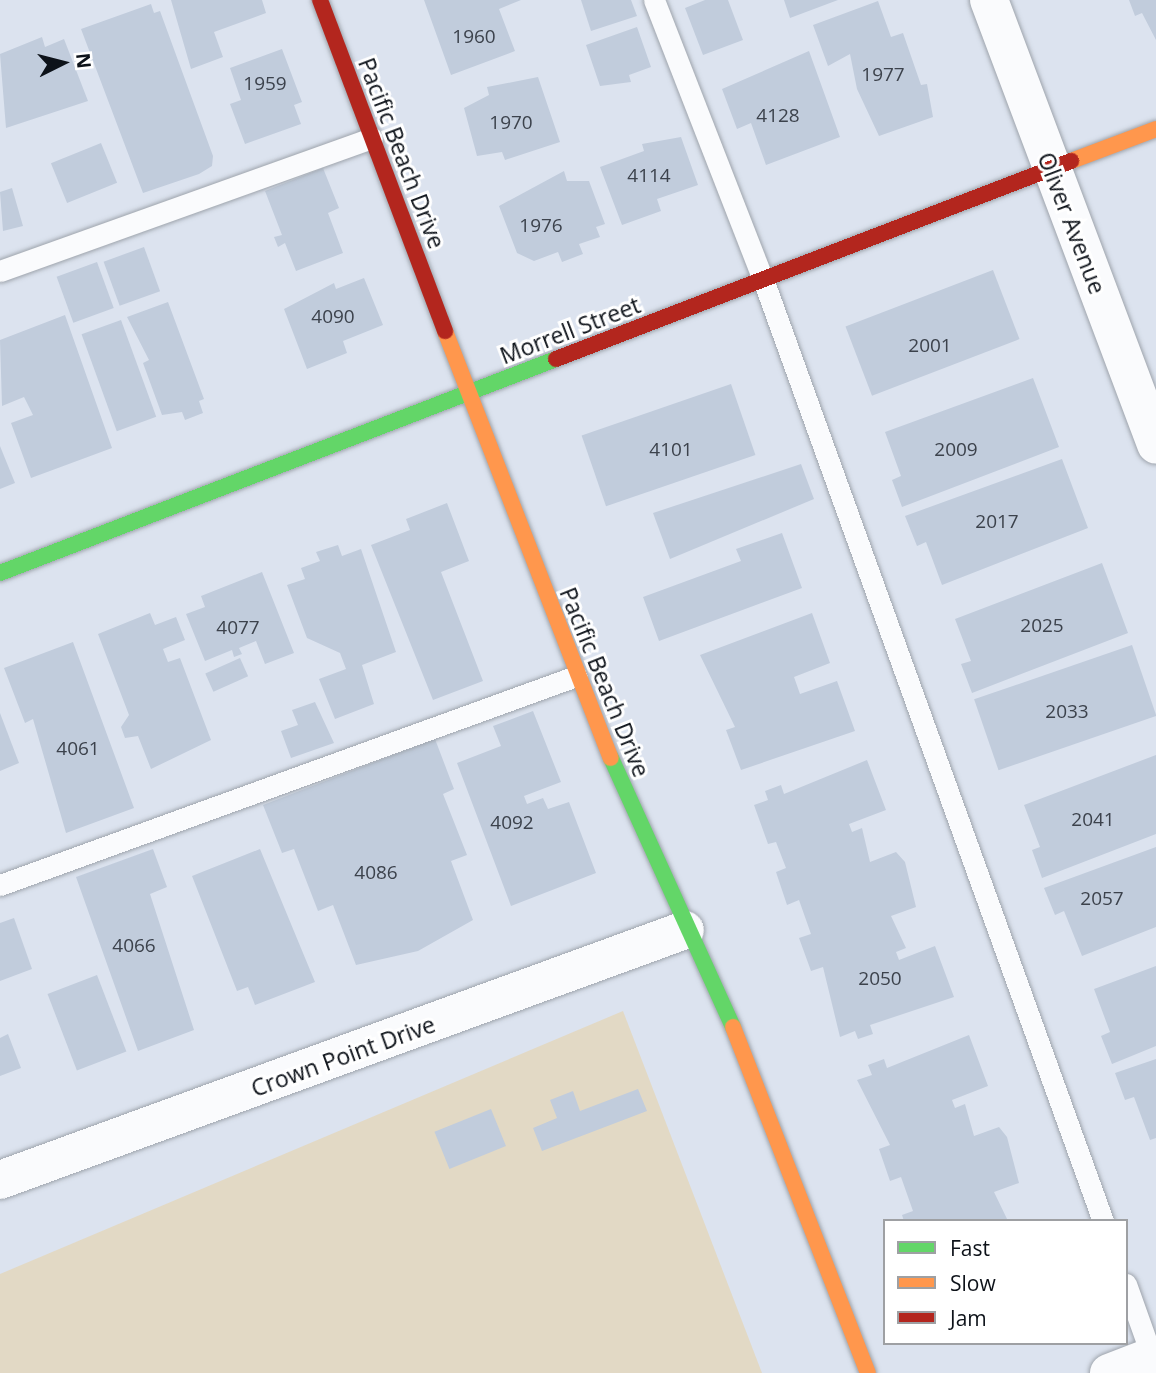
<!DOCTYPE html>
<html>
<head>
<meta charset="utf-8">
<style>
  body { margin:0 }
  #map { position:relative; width:1156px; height:1373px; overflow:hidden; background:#dce3ef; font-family:"Open Sans",sans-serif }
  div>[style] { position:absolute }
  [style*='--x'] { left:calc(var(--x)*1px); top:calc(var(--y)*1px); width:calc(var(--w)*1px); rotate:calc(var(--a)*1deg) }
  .green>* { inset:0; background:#e2d9c5 }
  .building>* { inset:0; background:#c1ccdc; transform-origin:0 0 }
  .roads { filter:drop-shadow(0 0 2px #9ea4ac) drop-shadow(0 0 2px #9ea4ac) }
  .lane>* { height:21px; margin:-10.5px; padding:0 10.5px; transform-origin:10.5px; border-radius:10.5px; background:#fafbfd }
  .street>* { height:38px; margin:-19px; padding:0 19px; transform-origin:19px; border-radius:19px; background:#fafbfd }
  .fast>* { height:16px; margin:-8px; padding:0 8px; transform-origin:8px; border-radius:8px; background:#63d668 }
  .slow>* { height:16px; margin:-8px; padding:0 8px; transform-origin:8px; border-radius:8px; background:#ff974d }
  .jam>* { height:16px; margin:-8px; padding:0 8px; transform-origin:8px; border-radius:8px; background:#b3261e }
  span { translate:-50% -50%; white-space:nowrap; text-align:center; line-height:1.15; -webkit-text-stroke:6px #fff; paint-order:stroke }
  .number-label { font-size:19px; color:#3c424c }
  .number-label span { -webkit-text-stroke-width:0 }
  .street-label { font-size:23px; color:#0d1219 }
  .legend { position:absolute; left:883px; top:1219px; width:245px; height:126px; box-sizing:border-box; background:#fff; border:2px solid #9ea0a3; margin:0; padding:9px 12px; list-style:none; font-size:21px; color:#0d1219 }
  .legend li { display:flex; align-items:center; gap:14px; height:35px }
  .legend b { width:35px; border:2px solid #9ea0a3 }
  .north { position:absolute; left:28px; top:28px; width:70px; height:70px; -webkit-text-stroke:5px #fff; paint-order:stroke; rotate:84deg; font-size:19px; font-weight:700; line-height:28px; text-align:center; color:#0d1219 }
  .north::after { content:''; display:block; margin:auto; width:24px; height:32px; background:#0d1219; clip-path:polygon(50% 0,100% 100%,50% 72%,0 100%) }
</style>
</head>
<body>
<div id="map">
  <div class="green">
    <i style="clip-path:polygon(623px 1011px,762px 1373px,0 1373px,0 1274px)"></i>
  </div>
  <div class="building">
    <i style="clip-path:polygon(171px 0,262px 0,266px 13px,214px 32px,223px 57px,191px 69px)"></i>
    <i style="clip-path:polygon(424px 0,521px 0,499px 9px,515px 51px,451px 75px)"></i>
    <i style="clip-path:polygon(581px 0,631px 0,637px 16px,591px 31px)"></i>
    <i style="clip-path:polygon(705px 0,728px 0,743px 40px,703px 55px,685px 8px)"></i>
    <i style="clip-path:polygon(784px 0,838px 0,790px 18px)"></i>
    <i style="clip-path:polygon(1129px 0,1156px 0,1156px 40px,1142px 13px,1135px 16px)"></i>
    <i style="clip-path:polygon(878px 1px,891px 37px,903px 33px,921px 85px,927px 84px,933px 117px,879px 136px,857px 89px,850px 54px,828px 66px,813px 25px)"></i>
    <i style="clip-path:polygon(151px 4px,154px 13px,160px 11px,213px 156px,212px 166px,199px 174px,143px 193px,81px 29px)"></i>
    <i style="clip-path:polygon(637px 27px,651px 67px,629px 75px,631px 82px,600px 86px,586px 45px)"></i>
    <i style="clip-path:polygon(42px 37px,45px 47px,64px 39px,88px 101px,6px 128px,0 54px)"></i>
    <i style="clip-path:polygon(282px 49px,302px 102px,294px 105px,301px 124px,245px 144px,230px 104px,241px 100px,230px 68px)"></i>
    <i style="clip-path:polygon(809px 51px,840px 137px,766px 165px,751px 123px,737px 129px,722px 89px)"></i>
    <i style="clip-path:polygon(538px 77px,560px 142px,505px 160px,502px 152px,477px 156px,464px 108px,489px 95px,487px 87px)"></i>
    <i style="clip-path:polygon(681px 137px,698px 185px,657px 199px,661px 211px,622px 225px,600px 167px,644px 151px,642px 144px)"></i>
    <i style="left:101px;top:143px;width:43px;height:54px;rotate:68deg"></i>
    <i style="clip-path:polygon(323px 168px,339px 208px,328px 213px,343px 253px,296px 271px,285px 243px,278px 247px,274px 237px,282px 235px,265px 191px)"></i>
    <i style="clip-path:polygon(564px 171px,567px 181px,589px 181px,605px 224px,596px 227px,600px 237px,579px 244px,583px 254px,562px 262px,558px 252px,534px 261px,517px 253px,499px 206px)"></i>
    <i style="clip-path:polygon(12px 188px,23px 226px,3px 231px,0 192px)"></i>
    <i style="left:144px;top:247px;width:47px;height:43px;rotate:70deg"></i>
    <i style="left:97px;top:262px;width:49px;height:43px;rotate:70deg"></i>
    <i style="left:993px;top:270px;width:74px;height:158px;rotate:69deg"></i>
    <i style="clip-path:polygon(364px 278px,383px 325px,343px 341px,347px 353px,307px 369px,284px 309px,334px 283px,336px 289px)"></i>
    <i style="clip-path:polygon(168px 302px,204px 399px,199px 401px,203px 413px,185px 420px,182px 412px,162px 415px,143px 363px,149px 360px,127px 317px)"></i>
    <i style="clip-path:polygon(65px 315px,112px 448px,31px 478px,11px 423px,33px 415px,24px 397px,2px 406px,0 340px)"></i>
    <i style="left:121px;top:320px;width:103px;height:42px;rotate:70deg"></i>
    <i style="clip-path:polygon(1033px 378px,1059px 447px,902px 507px,892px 480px,901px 476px,885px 432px)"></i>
    <i style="left:731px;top:384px;width:75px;height:158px;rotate:71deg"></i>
    <i style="clip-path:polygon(0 446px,15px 483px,0 489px)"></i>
    <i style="clip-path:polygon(1062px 459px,1088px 528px,942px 585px,926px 542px,917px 546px,905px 516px)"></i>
    <i style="clip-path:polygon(801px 464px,814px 499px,670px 559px,653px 513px)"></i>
    <i style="clip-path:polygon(447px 503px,469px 561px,441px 572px,483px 681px,433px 700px,371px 545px,410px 530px,406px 519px)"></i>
    <i style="clip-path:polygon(782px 533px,802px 588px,659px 641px,643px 597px,741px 561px,736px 549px)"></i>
    <i style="clip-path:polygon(338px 545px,342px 556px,361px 549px,396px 652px,362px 665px,374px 704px,335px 719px,319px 679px,346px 669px,340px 653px,307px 638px,287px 585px,305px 579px,301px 568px,320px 561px,316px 552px)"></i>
    <i style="clip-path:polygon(1102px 563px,1128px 633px,972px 693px,961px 664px,971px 661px,955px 619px)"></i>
    <i style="clip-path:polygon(262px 572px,294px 653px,265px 664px,256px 641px,239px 648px,242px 654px,234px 657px,232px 650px,205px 661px,186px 614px,205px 607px,201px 596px)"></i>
    <i style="clip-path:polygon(150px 613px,155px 625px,176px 617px,185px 640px,163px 649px,168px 662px,180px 658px,211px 740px,151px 769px,138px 736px,125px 738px,121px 727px,129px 715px,98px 634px)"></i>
    <i style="clip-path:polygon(812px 613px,830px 663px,794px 677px,800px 694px,837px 681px,855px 731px,741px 770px,726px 730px,735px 727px,700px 655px)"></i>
    <i style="clip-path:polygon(73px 642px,134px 808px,66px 833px,33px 719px,25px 723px,4px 668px)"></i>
    <i style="left:1132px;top:645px;width:75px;height:167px;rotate:71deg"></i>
    <i style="left:240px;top:658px;width:20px;height:38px;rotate:66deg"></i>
    <i style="clip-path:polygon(315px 702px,334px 743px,291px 758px,281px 731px,298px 725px,292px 710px)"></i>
    <i style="clip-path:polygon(533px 711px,561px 782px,524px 796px,527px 804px,543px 798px,548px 809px,569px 802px,596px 873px,511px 906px,457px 763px,501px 746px,493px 726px)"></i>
    <i style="clip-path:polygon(0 713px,19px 763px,0 771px)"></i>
    <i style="clip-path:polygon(435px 739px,454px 789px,443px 794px,467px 855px,451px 861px,473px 920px,418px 951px,356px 965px,333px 905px,318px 911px,294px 849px,282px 853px,263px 805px)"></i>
    <i style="clip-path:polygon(1156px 755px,1156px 834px,1042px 878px,1032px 850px,1040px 847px,1024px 805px)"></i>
    <i style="clip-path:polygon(867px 760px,886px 810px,849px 824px,852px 832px,862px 828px,870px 862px,896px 852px,905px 862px,916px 907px,891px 916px,906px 948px,896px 952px,899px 960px,935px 946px,954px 997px,870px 1025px,873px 1034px,858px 1039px,855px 1031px,840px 1037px,823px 967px,811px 971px,799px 938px,811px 934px,799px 900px,787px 905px,776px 872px,786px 868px,776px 842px,768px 844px,754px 805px,768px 800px,765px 791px,781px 785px,784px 794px)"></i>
    <i style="clip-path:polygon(1156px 847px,1156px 927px,1082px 956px,1064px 911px,1055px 915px,1044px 888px)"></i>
    <i style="clip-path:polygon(153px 849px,167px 887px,150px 894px,194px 1030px,138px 1051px,76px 877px)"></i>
    <i style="clip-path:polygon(260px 849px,315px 982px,255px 1005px,248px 987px,237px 991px,192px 876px)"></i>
    <i style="clip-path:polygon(14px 918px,32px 969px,0 981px,0 923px)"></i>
    <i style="clip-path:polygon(1156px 966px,1156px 1046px,1112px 1064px,1101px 1036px,1110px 1032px,1094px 989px)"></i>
    <i style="left:97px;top:975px;width:82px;height:53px;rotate:69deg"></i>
    <i style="clip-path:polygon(8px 1034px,21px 1068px,0 1076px,0 1038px)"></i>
    <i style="clip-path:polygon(969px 1035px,988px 1086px,952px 1100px,955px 1108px,965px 1104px,974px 1136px,999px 1127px,1007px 1137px,1019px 1183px,994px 1192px,1008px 1221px,904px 1221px,902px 1215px,913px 1211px,901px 1177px,890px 1181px,879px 1149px,890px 1145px,857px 1080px,872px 1075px,868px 1065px,884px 1059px,887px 1068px)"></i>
    <i style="clip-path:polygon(1156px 1059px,1156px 1138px,1150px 1140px,1134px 1097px,1125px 1100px,1115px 1073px)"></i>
    <i style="clip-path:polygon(638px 1089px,647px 1111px,542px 1151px,533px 1128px,557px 1118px,550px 1100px,573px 1091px,580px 1111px)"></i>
    <i style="left:491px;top:1109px;width:40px;height:61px;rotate:68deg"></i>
  </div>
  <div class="roads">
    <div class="lane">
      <i style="--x:654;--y:0;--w:303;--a:68.7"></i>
      <i style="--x:764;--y:282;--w:998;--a:70.15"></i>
      <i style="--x:0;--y:271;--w:395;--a:-19.7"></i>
      <i style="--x:0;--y:885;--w:613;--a:-19.94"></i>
      <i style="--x:1126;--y:1284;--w:77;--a:70.4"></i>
    </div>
    <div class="street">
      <i style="--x:989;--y:0;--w:475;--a:69.4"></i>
      <i style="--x:0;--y:1180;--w:729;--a:-20.05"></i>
      <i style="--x:1109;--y:1373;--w:50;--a:-21"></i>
    </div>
    <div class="fast">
      <i style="--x:0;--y:573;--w:596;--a:-21.05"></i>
      <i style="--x:611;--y:758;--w:295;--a:65.6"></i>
    </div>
    <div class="slow">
      <i style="--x:1071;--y:161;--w:91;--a:-20.6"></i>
      <i style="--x:445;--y:331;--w:458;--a:68.8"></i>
      <i style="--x:733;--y:1027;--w:371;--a:68.7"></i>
    </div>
    <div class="jam">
      <i style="--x:320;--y:0;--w:354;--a:69.3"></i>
      <i style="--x:556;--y:359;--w:552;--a:-21.03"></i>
    </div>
  </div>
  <div class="number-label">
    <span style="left:474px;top:37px">1960</span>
    <span style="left:883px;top:75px">1977</span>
    <span style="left:265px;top:84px">1959</span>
    <span style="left:778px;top:116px">4128</span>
    <span style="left:511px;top:123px">1970</span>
    <span style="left:649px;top:176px">4114</span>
    <span style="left:541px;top:226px">1976</span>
    <span style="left:333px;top:317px">4090</span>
    <span style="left:930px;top:346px">2001</span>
    <span style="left:671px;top:450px">4101</span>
    <span style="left:956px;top:450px">2009</span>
    <span style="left:997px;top:522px">2017</span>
    <span style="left:1042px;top:626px">2025</span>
    <span style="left:238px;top:628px">4077</span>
    <span style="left:1067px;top:712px">2033</span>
    <span style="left:78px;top:749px">4061</span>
    <span style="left:1093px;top:820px">2041</span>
    <span style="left:512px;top:823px">4092</span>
    <span style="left:376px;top:873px">4086</span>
    <span style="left:1102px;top:899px">2057</span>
    <span style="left:134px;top:946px">4066</span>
    <span style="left:880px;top:979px">2050</span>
  </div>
  <div class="street-label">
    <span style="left:402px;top:153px;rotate:69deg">Pacific Beach Drive</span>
    <span style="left:1072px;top:223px;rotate:69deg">Oliver Avenue</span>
    <span style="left:570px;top:330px;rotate:-21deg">Morrell Street</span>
    <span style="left:605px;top:682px;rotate:68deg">Pacific Beach Drive</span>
    <span style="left:343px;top:1056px;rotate:-20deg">Crown Point Drive</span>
  </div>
  <ul class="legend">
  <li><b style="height:9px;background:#63d668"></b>Fast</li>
  <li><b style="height:9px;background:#ff974d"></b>Slow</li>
  <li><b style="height:9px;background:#b3261e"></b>Jam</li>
  </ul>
  <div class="north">N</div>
</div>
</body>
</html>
